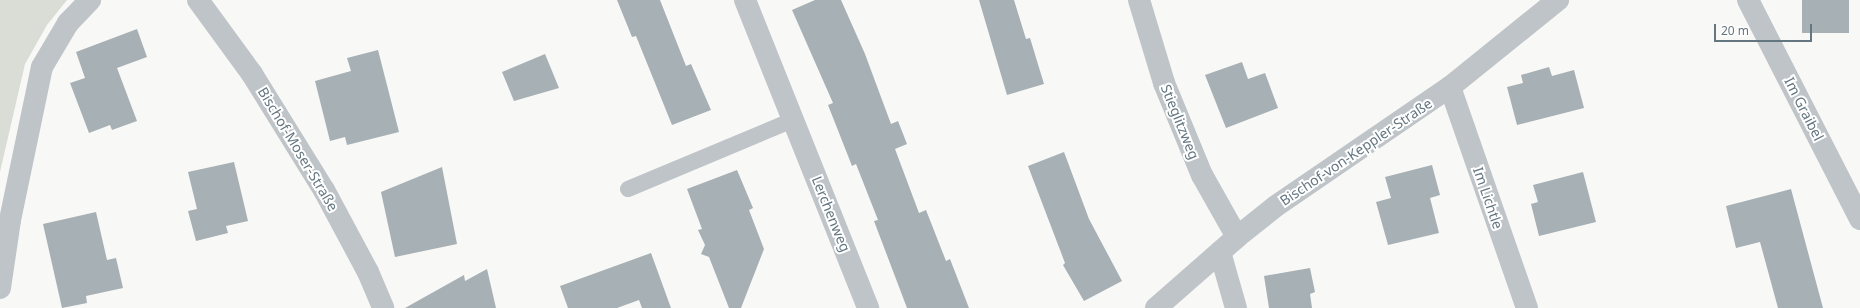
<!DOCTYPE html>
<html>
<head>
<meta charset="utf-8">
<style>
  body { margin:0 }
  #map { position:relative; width:1860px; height:308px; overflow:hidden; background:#f8f8f6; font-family:"Noto Sans",sans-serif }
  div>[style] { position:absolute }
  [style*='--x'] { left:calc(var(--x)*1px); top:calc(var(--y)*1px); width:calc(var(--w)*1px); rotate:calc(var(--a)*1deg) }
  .green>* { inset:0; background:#d9ddd5 }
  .building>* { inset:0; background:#a6b0b5; transform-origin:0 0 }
  .service>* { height:16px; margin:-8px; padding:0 8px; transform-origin:8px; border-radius:8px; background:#bfc4c8 }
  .minor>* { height:22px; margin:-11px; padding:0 11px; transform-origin:11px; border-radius:11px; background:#bfc4c8 }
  span { translate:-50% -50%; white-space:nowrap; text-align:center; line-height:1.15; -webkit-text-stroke:4px #fff; paint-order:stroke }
  .street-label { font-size:14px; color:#647680 }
  .scale { position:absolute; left:1714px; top:24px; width:98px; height:18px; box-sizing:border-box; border:2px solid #647680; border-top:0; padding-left:5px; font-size:12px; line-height:14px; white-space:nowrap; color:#647680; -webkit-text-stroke:3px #fff; paint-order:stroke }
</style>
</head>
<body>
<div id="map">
  <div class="green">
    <i style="clip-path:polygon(0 0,67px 0,47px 25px,25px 64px,0 172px)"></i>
  </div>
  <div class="building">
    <i style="clip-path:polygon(617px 0,660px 0,686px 66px,691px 64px,711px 110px,672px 125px,636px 36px,632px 37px)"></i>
    <i style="clip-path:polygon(815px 0,841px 0,865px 54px,891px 124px,898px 121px,907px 144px,895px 149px,919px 213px,926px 210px,946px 261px,950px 259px,969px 308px,907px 308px,874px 221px,878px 220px,856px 164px,852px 166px,828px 105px,833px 103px,792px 10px)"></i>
    <i style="clip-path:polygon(979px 0,1014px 0,1026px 39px,1030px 38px,1044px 84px,1007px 95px)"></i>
    <i style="left:1802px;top:0;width:47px;height:33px"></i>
    <i style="clip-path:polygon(137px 29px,147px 57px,117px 68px,137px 121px,112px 130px,110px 125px,89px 133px,70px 83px,85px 78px,76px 52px)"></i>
    <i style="clip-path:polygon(378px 50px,399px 132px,347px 145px,345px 137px,330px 141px,315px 81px,351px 71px,347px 58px)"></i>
    <i style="clip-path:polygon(545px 54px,559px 88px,514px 101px,502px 72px)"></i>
    <i style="clip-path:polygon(1242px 62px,1248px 79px,1265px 73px,1278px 108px,1226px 128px,1205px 75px)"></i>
    <i style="clip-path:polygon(1549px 67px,1552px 76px,1574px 70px,1584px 108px,1517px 125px,1507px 87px,1523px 83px,1521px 75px)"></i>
    <i style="clip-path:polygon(1064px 152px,1089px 219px,1122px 281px,1084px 301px,1063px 265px,1065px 263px,1028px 166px)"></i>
    <i style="clip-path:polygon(234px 162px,248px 221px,226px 226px,228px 233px,196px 241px,188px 211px,197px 209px,188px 172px)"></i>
    <i style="clip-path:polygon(1432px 165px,1440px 195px,1430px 198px,1439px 233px,1388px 245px,1376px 202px,1391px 198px,1385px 177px)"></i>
    <i style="clip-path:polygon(442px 167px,457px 244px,395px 257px,381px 192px)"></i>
    <i style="clip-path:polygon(737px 170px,753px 208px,749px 210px,764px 249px,741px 308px,729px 308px,709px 257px,701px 254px,705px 245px,698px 230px,702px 229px,687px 189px)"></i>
    <i style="clip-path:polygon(1583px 172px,1596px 222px,1539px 236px,1531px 204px,1538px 202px,1533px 185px)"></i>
    <i style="clip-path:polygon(1791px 189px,1823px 308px,1778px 308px,1760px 242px,1736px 248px,1726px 206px)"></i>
    <i style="clip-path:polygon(96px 212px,107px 260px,116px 258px,123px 288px,86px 296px,87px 303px,62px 308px,43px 224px)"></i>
    <i style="clip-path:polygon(651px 253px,671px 308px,642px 308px,639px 300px,617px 308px,568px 308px,560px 286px)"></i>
    <i style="clip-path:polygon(1310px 268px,1315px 292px,1310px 294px,1312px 308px,1269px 308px,1264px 276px)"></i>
    <i style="clip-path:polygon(487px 269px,496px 308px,405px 308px,464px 275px,465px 281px)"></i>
  </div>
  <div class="service">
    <i style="--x:628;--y:189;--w:179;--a:-22.7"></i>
  </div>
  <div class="minor">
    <i style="--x:198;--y:0;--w:92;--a:53.9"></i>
    <i style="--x:252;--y:74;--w:137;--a:58.2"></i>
    <i style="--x:324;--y:190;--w:93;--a:61.8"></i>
    <i style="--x:368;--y:272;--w:39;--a:67"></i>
    <i style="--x:745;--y:0;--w:332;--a:68.2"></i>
    <i style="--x:1139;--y:0;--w:87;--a:73.2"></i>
    <i style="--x:1164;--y:83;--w:100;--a:67.6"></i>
    <i style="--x:1202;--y:175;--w:71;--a:60.6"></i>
    <i style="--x:1748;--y:0;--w:246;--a:62.9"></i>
    <i style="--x:1450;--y:87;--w:234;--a:70.8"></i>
    <i style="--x:1220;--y:252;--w:58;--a:74.1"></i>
    <i style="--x:0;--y:288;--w:69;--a:-81.6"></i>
    <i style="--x:10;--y:220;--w:156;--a:-78.2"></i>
    <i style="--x:42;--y:67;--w:51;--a:-59.4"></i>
    <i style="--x:68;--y:23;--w:32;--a:-46"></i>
    <i style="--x:1156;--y:308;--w:108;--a:-41.2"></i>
    <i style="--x:1237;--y:237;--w:50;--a:-38.5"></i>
    <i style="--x:1276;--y:206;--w:211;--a:-34.4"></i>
    <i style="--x:1450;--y:87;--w:139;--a:-38.9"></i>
  </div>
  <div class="street-label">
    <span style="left:1804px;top:109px;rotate:63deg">Im Graibel</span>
    <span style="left:1180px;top:122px;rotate:68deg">Stieglitzweg</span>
    <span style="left:298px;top:149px;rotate:59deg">Bischof-Moser-Straße</span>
    <span style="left:1356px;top:152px;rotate:-34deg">Bischof-von-Keppler-Straße</span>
    <span style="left:1488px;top:198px;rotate:71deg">Im Lichtle</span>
    <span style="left:831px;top:214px;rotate:68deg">Lerchenweg</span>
  </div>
  <div class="scale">20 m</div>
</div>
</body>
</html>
